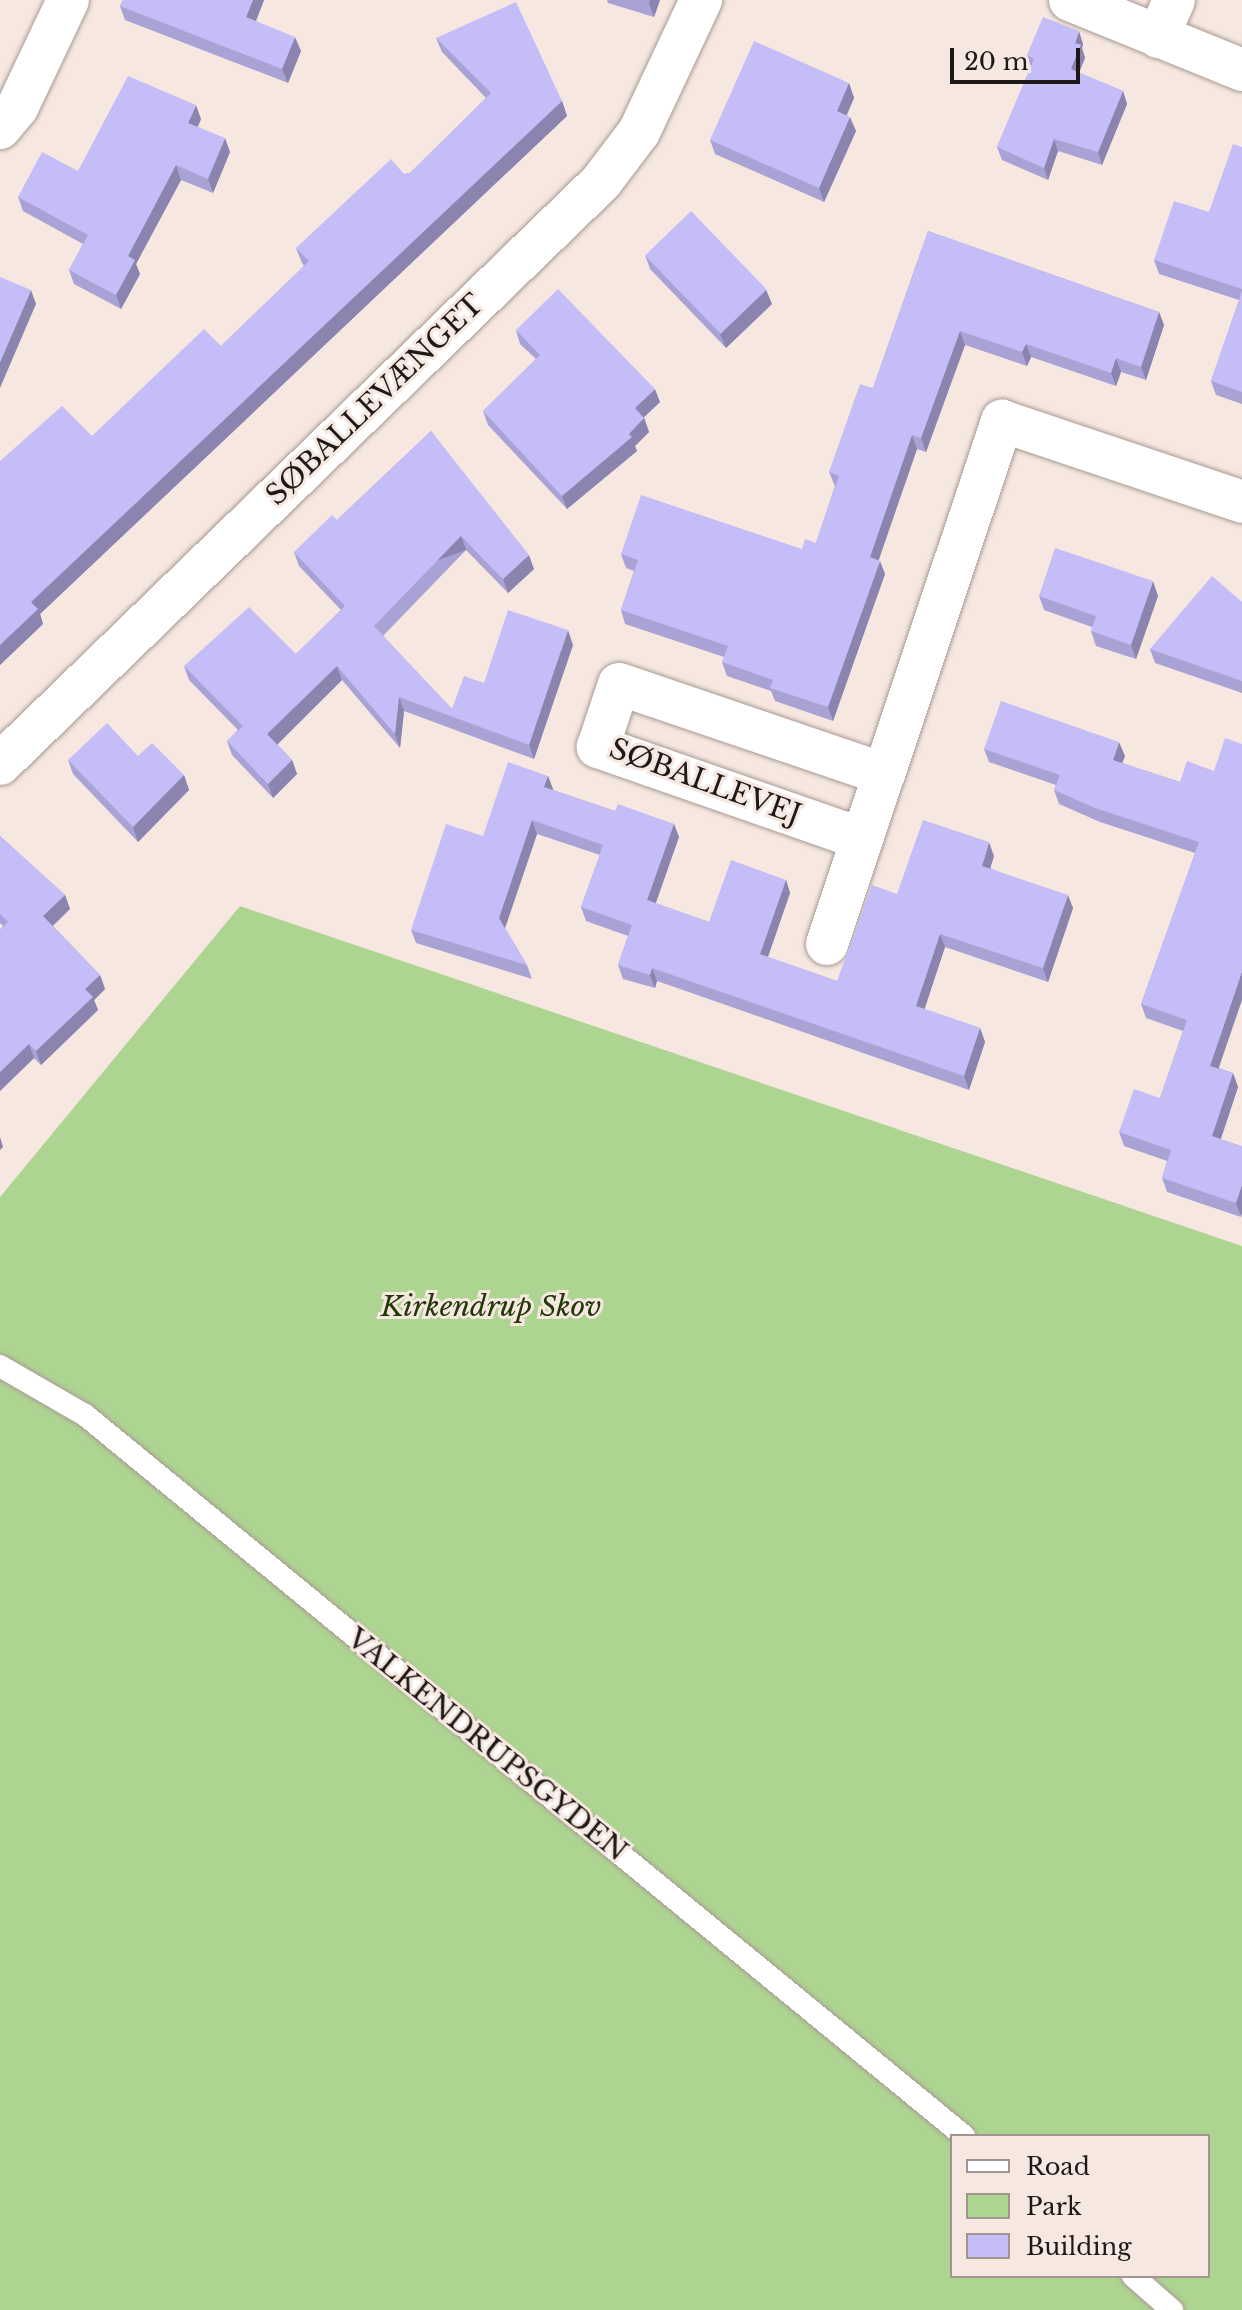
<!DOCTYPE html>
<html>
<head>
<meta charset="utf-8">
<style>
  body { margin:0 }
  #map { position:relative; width:1242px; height:2310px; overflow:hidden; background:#f6e8e0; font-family:"Libre Baskerville",serif }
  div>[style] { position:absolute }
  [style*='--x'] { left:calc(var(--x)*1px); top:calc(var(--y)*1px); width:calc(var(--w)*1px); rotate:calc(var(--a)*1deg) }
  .green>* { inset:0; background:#aed492 }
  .roads { filter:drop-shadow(0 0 2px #a89a93) drop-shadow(0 0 2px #a89a93) }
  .service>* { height:22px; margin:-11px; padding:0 11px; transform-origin:11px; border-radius:11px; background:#fff }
  .minor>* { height:42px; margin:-21px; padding:0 21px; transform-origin:21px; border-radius:21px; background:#fff }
  .wall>* { inset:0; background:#a9a3d5 }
  .shaded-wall>* { inset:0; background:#8a84ae; transform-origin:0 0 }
  .building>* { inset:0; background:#c5bdf8; transform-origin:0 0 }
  span { translate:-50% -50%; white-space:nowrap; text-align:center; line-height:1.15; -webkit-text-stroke:6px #f6e8e0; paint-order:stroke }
  .street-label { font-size:28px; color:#1e1917 }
  .park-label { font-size:28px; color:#203907; font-style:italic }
  .legend { position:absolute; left:950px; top:2134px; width:260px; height:144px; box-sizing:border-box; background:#f6e8e0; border:2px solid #a09590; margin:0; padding:10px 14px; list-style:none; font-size:24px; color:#1e1917 }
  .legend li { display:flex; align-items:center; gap:16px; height:40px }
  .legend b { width:40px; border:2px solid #a09590 }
  .scale { position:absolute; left:950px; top:48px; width:130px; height:36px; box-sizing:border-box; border:4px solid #1e1917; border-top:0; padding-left:10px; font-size:24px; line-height:28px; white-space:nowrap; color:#1e1917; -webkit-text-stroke:6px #f6e8e0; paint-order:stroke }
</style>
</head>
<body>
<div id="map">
  <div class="green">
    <i style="clip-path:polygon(evenodd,240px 906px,1242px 1246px,1242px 2310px,0 2310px,0 1197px,240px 906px,952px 2136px,1208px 2136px,1208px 2276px,952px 2276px,952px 2136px)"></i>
  </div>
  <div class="roads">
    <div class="service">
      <i style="--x:0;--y:1366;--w:98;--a:30"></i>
      <i style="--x:85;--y:1415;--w:1137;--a:39.36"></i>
      <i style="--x:1133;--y:2276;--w:52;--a:41.1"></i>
    </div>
    <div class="minor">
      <i style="--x:1070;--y:0;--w:186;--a:22.1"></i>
      <i style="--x:1158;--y:37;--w:40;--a:-66.6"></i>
      <i style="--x:0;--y:128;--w:26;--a:-50"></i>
      <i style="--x:17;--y:108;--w:119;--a:-64.7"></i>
      <i style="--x:0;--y:764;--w:837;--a:-44.08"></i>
      <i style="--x:601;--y:182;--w:63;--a:-52.8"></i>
      <i style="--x:639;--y:132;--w:146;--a:-64.8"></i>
      <i style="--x:862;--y:839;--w:280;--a:-160.8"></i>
      <i style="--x:598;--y:747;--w:66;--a:-71.6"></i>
      <i style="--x:619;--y:684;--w:280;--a:18.8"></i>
      <i style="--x:827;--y:944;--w:552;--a:-71.5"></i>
      <i style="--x:1002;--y:421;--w:253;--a:18.6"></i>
    </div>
  </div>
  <div class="wall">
    <i style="clip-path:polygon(123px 0,264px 0,256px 21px,301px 51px,288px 83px,125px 20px,120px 6px)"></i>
    <i style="clip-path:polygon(607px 0,660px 0,654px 17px,608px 3px)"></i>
    <i style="clip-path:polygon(436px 38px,562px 101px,567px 116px,40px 614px,43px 624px,0 665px,0 461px,92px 436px,221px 346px,304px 266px,302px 263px,296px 248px,404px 174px,410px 173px,486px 98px,442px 52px)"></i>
    <i style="clip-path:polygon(1083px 44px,1082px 48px,1085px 58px,1079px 73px,1123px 91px,1127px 104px,1102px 165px,1058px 151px,1048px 180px,1002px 160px,997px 147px,1031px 67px,1027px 55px)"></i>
    <i style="clip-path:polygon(849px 83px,854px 98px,847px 115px,856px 131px,824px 202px,715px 154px,710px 140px)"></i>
    <i style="clip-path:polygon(201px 119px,198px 127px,230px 152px,213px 193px,181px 180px,136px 264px,140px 274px,121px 309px,74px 284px,69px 270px,83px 244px,23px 211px,18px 197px)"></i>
    <i style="clip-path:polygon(1242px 147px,1242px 404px,1216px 395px,1211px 381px,1239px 300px,1159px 274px,1154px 260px,1209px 212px)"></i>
    <i style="clip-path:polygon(928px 231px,1159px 312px,1164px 325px,1146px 380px,1121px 372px,1116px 386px,1031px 357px,1027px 366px,965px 345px,926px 452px,917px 449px,878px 560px,885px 574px,833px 721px,775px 701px,771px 691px,727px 676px,722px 662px,724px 657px,625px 624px,621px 610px,634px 571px,626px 568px,621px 554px,802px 549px,816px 543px,835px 486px,829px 472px,873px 388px)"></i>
    <i style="clip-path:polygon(645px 255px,766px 290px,772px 304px,726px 348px,650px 269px)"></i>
    <i style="clip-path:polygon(516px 330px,660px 402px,644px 417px,649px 432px,635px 446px,637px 451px,567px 509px,488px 425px,483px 411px,536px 359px,520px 344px)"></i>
    <i style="clip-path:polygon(431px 431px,534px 569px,508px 593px,466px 550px,383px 636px,452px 709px,484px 683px,573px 645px,534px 759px,404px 711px,400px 748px,342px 680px,277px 744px,292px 760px,297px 774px,273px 798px,232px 755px,227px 741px,238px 730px,189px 680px,184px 666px,296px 654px,341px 610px,299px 566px,294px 552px,337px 520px)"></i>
    <i style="clip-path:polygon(1039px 596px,1158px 596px,1136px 659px,1096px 646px,1091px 631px,1092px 627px,1044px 610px)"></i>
    <i style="clip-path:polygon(1242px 602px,1242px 693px,1155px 663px,1150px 649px)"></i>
    <i style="clip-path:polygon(984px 749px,1125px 756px,1122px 763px,1180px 782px,1214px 771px,1219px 1068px,1233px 1073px,1238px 1087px,1221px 1139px,1241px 1217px,1167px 1192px,1162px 1178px,1167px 1161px,1124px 1146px,1119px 1132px,1160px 1098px,1183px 1031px,1146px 1018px,1141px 1004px,1195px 853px,1100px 822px,1059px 804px,1054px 790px,1056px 785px,989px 762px)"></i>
    <i style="clip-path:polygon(138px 756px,184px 775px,189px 790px,138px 842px,73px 774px,68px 760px)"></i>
    <i style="clip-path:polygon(548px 776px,553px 790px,615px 811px,674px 824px,679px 837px,655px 903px,709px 922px,786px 880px,790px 893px,768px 957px,837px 981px,897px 894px,994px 856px,990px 868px,1073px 908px,1048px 982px,945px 947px,924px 1009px,980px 1028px,985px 1042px,969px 1090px,657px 981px,655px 988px,623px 979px,618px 965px,628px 936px,586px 921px,581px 907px,600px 855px,537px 834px,505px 928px,527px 965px,532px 979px,416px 943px,411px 930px,483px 836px)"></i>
    <i style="clip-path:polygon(0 836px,65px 895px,70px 909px,53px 926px,100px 975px,105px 989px,94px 1000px,98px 1010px,41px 1065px,34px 1058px,0 1091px,0 930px,3px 926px,0 923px)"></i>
  </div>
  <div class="shaded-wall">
    <i style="clip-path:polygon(253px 0,264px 0,252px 31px,246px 17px)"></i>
    <i style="clip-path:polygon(650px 0,660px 0,654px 17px,649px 3px)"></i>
    <i style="clip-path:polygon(1079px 31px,1083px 44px,1082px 48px,1085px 58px,1075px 82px,1071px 69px,1075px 43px)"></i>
    <i style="clip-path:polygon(295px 37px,301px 51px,288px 83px,282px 69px)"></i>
    <i style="clip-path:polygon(849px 83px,854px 98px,842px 125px,837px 111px)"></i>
    <i style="clip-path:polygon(1123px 91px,1127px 104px,1102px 165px,1098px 152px)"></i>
    <i style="clip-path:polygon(562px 101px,567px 116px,40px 614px,43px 624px,0 665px,0 645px,31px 602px)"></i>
    <i style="clip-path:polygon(196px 105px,201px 119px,193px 137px,188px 123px)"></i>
    <i style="clip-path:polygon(850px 117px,856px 131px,824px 202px,819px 188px)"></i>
    <i style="clip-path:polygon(225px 138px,230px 152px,213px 193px,208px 179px)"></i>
    <i style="clip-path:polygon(1054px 139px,1058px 151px,1048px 180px,1044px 168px)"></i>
    <i style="clip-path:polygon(176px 165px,181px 180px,136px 264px,140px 274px,121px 309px,116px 295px,128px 256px)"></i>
    <i style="clip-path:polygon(31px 290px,36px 304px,0 388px,0 362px)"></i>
    <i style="clip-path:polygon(766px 290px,772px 304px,726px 348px,720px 334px)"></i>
    <i style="clip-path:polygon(1159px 312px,1164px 325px,1146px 380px,1141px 367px)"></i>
    <i style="clip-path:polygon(960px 331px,965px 345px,926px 452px,921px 438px)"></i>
    <i style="clip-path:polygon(1026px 344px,1031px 357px,1027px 366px,1022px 352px)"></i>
    <i style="clip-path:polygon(1116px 358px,1121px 372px,1116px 386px,1111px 373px)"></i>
    <i style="clip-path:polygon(655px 389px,660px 402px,640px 421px,635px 408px)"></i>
    <i style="clip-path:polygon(644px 418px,649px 432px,635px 446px,637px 451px,567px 509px,562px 496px)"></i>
    <i style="clip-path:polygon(912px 435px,917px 449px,875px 571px,870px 557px)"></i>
    <i style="left:461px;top:536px;width:15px;height:125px;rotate:70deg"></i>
    <i style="clip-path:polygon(529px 555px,534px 569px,508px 593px,503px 579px)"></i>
    <i style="clip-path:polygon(880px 561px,885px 574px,833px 721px,828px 707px)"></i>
    <i style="clip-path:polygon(1153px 581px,1158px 596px,1136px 659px,1131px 645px)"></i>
    <i style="clip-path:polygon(568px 630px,573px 645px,534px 759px,529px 745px)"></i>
    <i style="clip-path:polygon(337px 666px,342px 680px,273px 749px,267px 734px)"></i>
    <i style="clip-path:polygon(399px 697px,404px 711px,400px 748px,395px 734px)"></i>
    <i style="clip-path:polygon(1119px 742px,1125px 756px,1118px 774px,1113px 760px)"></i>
    <i style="clip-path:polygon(292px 760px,297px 774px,273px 798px,268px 784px)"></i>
    <i style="clip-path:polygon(184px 775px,189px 790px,138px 842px,133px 827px)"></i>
    <i style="clip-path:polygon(548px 776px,553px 789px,549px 800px,544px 787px)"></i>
    <i style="clip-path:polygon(532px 820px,537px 834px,504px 931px,499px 918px)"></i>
    <i style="clip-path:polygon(674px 824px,679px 837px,652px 914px,647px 900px)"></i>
    <i style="clip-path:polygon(989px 842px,994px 856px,987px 879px,982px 866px)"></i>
    <i style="clip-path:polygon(786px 880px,790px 893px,764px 968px,760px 954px)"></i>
    <i style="clip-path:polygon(65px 895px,70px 909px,48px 930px,43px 916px)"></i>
    <i style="clip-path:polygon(1068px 895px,1073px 908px,1048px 982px,1043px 968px)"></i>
    <i style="clip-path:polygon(940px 934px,945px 947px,921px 1020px,916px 1006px)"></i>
    <i style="clip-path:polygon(652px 968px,657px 981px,655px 988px,650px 975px)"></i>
    <i style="clip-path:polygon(1242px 971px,1242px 1000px,1215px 1079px,1210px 1066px)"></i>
    <i style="clip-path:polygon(100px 975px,105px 989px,94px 1000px,98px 1010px,41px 1065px,36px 1051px,85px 989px)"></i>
    <i style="clip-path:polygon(980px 1028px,985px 1042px,969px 1090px,964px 1076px)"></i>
    <i style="clip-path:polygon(29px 1044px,34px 1058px,0 1091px,0 1072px)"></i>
    <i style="clip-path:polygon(1233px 1073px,1238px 1087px,1217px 1150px,1212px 1136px)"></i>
    <i style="clip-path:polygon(0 1137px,3px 1147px,0 1150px)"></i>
    <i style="clip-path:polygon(1242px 1184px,1242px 1213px,1241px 1217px,1236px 1203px)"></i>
  </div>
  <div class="building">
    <i style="clip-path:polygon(123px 0,253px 0,246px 17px,295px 37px,282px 69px,120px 6px)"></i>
    <i style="clip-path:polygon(516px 2px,562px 101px,31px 602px,38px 609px,0 645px,0 461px,62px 406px,92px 436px,204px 329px,221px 346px,309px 261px,296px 248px,391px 159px,404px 174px,410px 173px,491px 93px,436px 38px)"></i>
    <i style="clip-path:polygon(1043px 17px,1079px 31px,1075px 43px,1081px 45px,1071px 69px,1123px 91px,1098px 152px,1054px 139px,1044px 168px,997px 147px,1034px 59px,1027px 55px)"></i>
    <i style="clip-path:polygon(754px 41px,849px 83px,837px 111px,850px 117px,819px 188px,710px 140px)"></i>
    <i style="clip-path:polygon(128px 76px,196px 105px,188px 123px,225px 138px,208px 179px,176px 165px,128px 256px,135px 260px,116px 295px,69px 270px,88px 235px,18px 197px,42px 152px,78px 171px)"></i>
    <i style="clip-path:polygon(1233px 144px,1242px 147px,1242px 289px,1154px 260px,1174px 201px,1209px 212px)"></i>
    <i style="left:691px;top:211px;width:109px;height:64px;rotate:46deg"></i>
    <i style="clip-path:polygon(928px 231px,1159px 312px,1141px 367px,1116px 358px,1111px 373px,1026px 344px,1022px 352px,960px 331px,921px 438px,912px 435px,870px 557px,880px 561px,828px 707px,770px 688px,773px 680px,722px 662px,728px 646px,621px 610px,638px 560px,621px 554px,641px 495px,802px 549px,805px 539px,816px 543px,839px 476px,829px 472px,860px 384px,873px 388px)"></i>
    <i style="clip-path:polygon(0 277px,31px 290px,0 362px)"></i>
    <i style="clip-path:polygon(558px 289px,655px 389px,635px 408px,644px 418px,629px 434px,632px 437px,562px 496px,483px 411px,540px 355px,516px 330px)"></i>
    <i style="clip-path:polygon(1242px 291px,1242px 392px,1211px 381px)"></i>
    <i style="clip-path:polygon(431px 431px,529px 555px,503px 579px,461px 536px,374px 626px,452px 709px,464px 676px,484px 683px,508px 610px,568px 630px,529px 745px,399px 697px,395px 734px,337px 666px,267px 734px,292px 760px,268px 784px,227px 741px,243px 726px,184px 666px,249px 607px,296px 654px,345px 606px,294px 552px,332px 515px,337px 520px)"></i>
    <i style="clip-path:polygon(1055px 548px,1153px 581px,1131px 645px,1091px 631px,1096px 616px,1039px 596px)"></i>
    <i style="clip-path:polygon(1212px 576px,1242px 602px,1242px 681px,1150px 649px)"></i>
    <i style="clip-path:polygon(1001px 701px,1119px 742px,1113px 760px,1180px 782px,1187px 761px,1214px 771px,1225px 738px,1242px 744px,1242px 971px,1210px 1066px,1233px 1073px,1212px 1136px,1242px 1146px,1242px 1184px,1236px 1203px,1162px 1178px,1171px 1150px,1119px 1132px,1134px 1089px,1160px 1098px,1187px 1020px,1141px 1004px,1199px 842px,1095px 808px,1054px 790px,1060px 775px,984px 749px)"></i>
    <i style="clip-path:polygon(107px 723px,138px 756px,152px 743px,184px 775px,133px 827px,68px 760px)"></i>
    <i style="clip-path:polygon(508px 762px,548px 776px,544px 787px,615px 811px,618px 804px,674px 824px,647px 900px,709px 922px,731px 860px,786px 880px,760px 954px,837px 981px,872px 885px,897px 894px,923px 820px,989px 842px,982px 866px,1068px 895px,1043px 968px,940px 934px,916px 1006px,980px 1028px,964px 1076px,652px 968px,650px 975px,618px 965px,632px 925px,581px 907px,603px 845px,532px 820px,499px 918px,527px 965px,411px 930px,446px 824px,483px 836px)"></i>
    <i style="clip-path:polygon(0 836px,65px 895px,43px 916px,100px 975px,85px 989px,93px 997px,36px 1051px,29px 1044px,0 1072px,0 930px,8px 922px,0 914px)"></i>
  </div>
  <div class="street-label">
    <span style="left:375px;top:400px;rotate:-44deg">SØBALLEVÆNGET</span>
    <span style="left:705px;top:782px;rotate:20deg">SØBALLEVEJ</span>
    <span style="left:487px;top:1745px;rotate:39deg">VALKENDRUPSGYDEN</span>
  </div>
  <div class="park-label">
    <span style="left:491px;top:1307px">Kirkendrup Skov</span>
  </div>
  <ul class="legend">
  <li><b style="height:10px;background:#fff"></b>Road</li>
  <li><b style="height:22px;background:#aed492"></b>Park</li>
  <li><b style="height:22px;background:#c5bdf8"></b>Building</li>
  </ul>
  <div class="scale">20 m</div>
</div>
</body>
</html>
